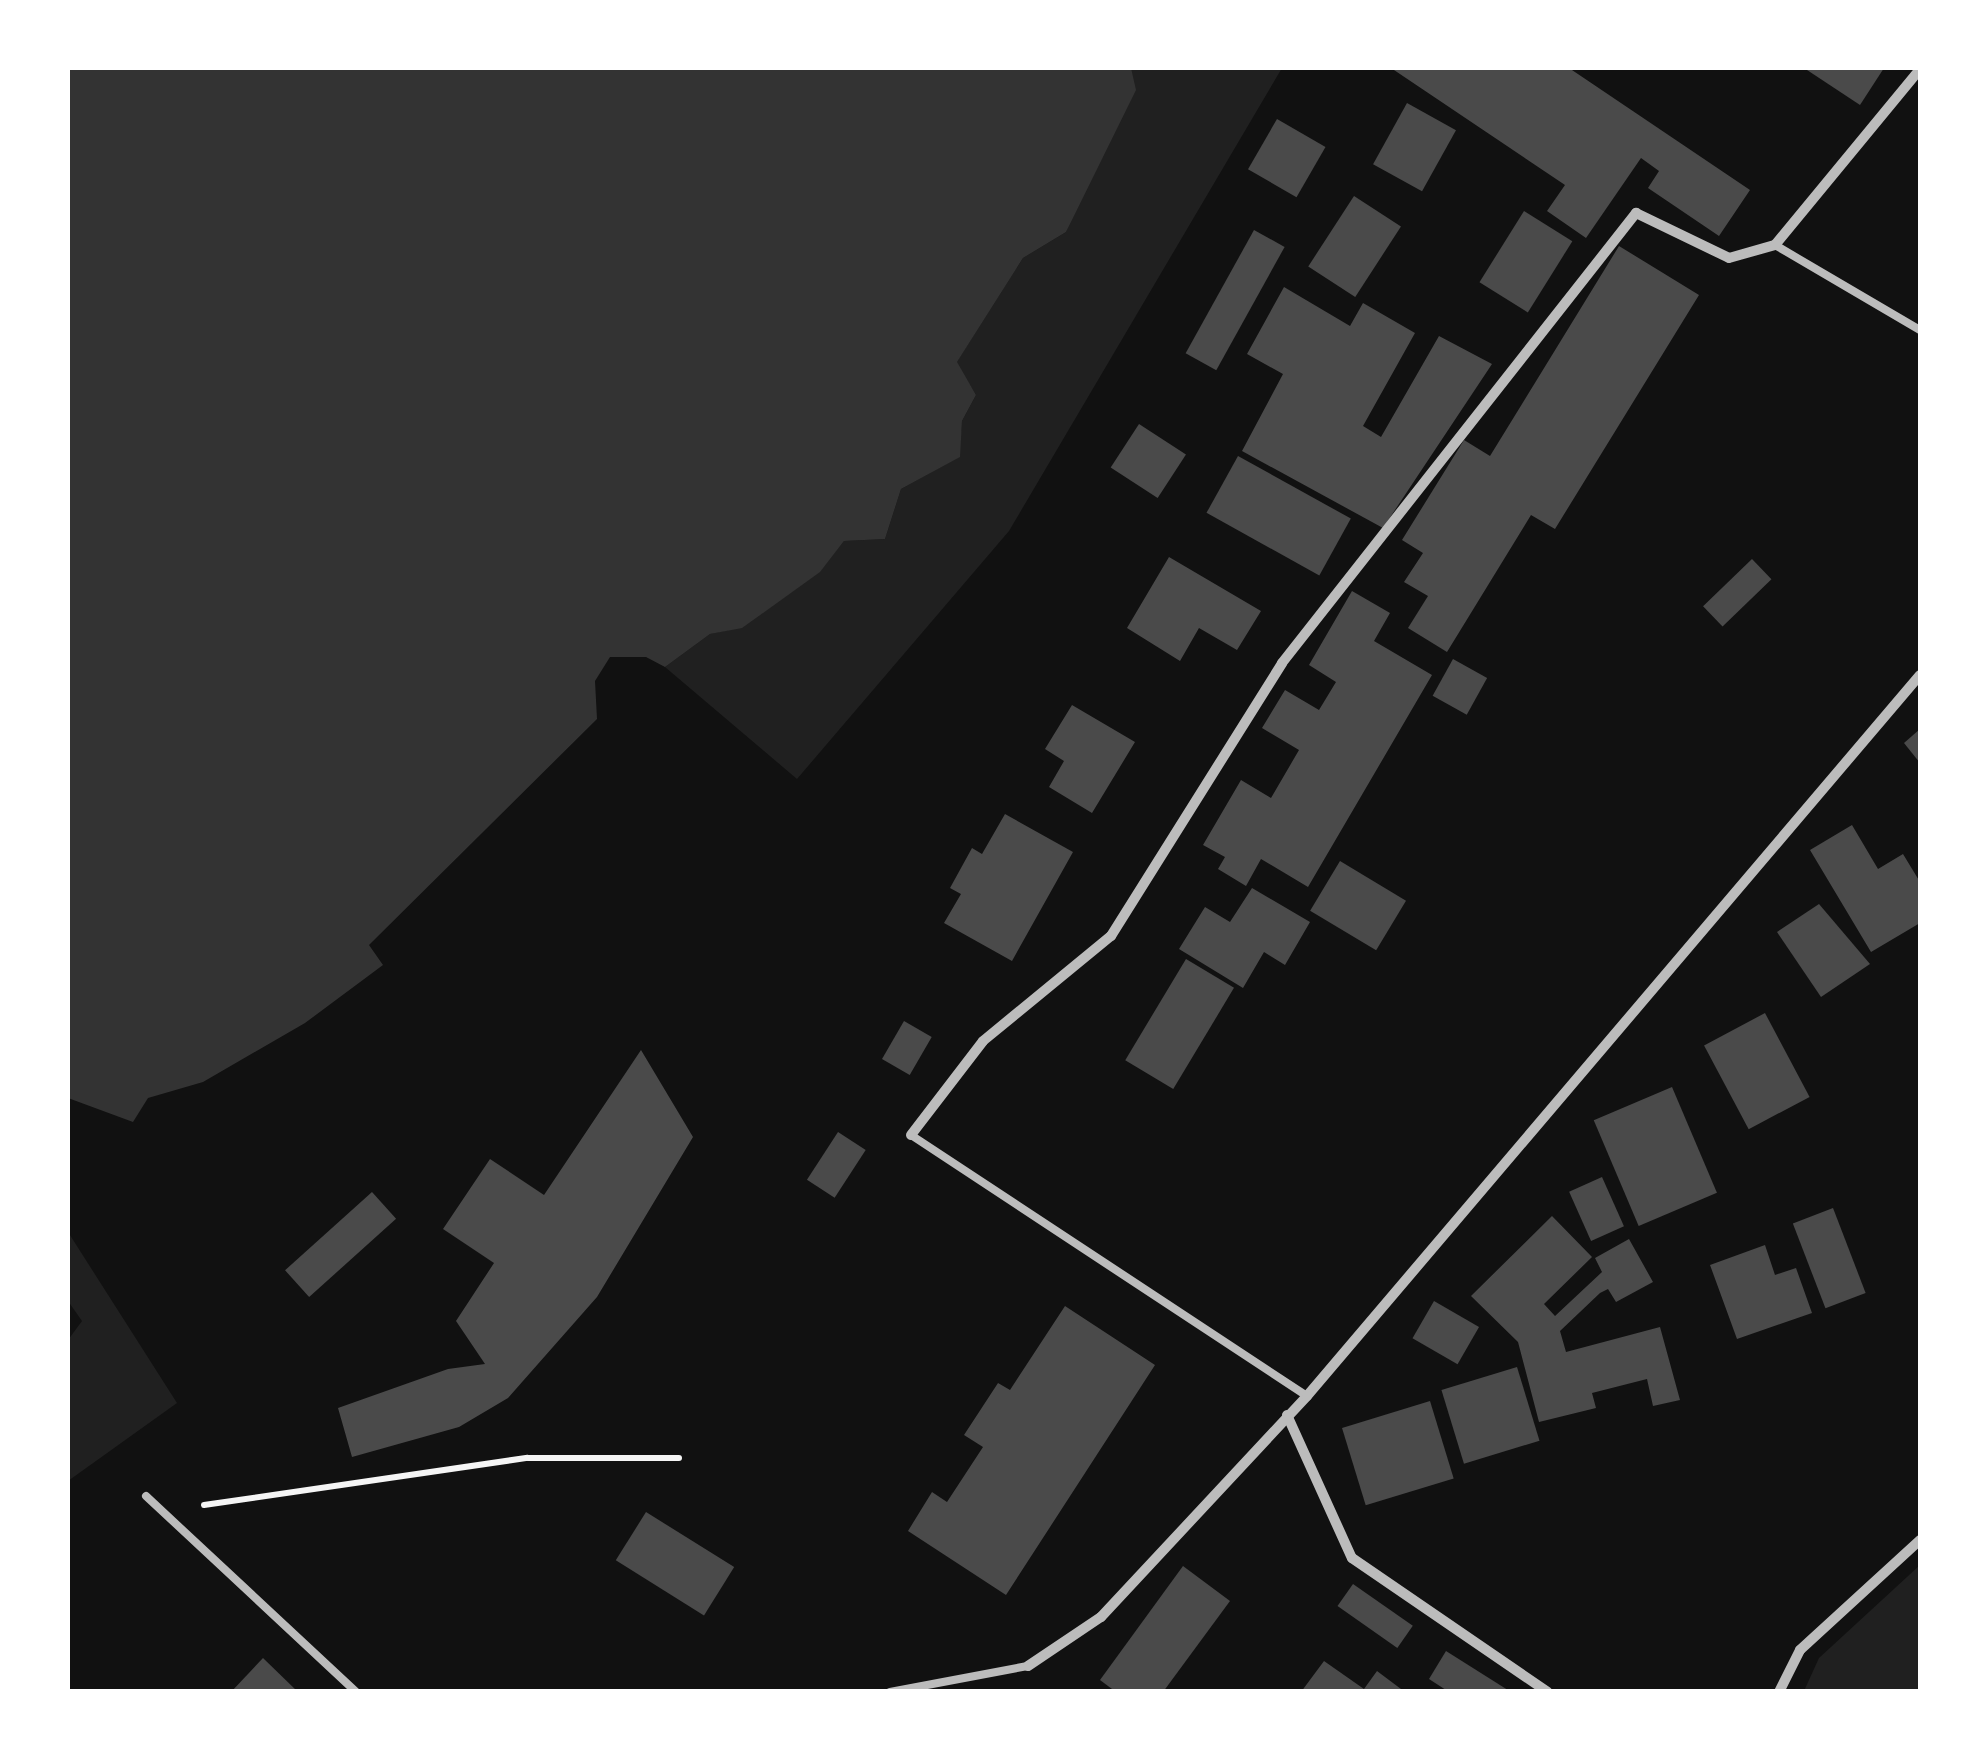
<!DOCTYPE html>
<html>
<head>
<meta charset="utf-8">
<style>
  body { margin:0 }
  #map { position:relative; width:1988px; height:1759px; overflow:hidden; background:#111; font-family:Manrope,sans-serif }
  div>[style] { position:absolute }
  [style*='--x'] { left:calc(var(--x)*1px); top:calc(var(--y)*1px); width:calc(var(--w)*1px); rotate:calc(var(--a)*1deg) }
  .green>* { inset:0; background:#202020 }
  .water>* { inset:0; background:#333 }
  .building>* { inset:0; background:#4a4a4a; transform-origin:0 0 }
  .path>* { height:6px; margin:-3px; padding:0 3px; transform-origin:3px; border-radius:3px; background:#f5f5f5 }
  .service>* { height:8px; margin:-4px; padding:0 4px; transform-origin:4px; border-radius:4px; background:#bcbcbc }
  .minor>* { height:10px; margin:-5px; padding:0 5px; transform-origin:5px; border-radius:5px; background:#bcbcbc }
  span { translate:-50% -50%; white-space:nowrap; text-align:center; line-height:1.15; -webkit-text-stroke:10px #fff; paint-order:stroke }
  .frame { position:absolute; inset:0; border:70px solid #fff; pointer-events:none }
</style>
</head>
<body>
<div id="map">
  <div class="green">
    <i style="clip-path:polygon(1131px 68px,1282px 68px,1009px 531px,797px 779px,665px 667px,710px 634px,742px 627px,819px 572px,844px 541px,885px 539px,901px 489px,959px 457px,962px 421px,976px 395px,956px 363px,1023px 258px,1066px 232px)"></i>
    <i style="clip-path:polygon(68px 1232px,177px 1403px,68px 1481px,68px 1340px,82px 1321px,68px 1301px)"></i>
    <i style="clip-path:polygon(1920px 1565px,1920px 1691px,1804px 1691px,1819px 1658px)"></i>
  </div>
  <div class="water">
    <i style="clip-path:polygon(68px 68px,1131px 68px,1136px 90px,1066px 232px,1023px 258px,957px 362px,976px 395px,962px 421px,960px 457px,901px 489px,885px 539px,844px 541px,820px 572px,742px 628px,710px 634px,665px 667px,646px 657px,610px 657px,595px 681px,597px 719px,369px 945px,383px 965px,305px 1023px,203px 1082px,148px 1098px,133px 1122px,68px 1098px)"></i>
  </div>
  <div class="building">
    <i style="clip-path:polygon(1391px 68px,1569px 68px,1750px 190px,1719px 236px,1648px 188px,1659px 171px,1641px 158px,1586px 238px,1547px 211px,1565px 185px)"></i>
    <i style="clip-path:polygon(1804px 68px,1884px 68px,1860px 105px)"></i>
    <i style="left:1407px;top:103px;width:56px;height:70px;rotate:29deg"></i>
    <i style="left:1277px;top:119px;width:56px;height:58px;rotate:30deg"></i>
    <i style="left:1354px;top:196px;width:56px;height:84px;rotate:33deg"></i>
    <i style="left:1524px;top:211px;width:57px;height:84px;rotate:32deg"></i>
    <i style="left:1254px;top:230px;width:35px;height:141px;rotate:29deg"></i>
    <i style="clip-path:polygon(1619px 246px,1699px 295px,1555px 529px,1531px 515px,1447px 652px,1408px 628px,1428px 596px,1404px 582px,1423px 553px,1402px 540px,1464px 440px,1490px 456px)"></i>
    <i style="clip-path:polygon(1284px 287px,1350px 326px,1363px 303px,1415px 333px,1363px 426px,1381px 437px,1439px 336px,1492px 364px,1383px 528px,1242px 451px,1283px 374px,1247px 354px)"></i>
    <i style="left:1139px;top:424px;width:56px;height:52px;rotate:33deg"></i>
    <i style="left:1238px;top:456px;width:129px;height:65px;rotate:29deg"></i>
    <i style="clip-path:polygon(1169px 557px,1261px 611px,1237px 650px,1199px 628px,1180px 661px,1127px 628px)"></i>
    <i style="left:1752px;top:559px;width:28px;height:68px;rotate:46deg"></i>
    <i style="clip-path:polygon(1352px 591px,1390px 613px,1374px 641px,1432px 675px,1308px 887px,1261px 859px,1246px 886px,1218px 869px,1225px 857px,1203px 845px,1241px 780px,1271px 798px,1299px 750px,1262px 728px,1285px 690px,1319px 710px,1336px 682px,1309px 665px)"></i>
    <i style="left:1453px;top:659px;width:39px;height:42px;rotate:29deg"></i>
    <i style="clip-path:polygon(1072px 705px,1135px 742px,1092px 813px,1049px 787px,1064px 761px,1045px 749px)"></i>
    <i style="clip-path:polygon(1920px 729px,1920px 763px,1904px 743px)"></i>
    <i style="clip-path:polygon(1005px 814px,1073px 852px,1012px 961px,944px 923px,961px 894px,950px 888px,972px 848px,982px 854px)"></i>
    <i style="clip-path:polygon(1852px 825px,1878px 869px,1903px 854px,1920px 882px,1920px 923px,1871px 952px,1810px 850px)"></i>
    <i style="left:1340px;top:861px;width:77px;height:58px;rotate:31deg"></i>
    <i style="clip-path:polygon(1252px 888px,1310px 922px,1285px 965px,1264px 952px,1243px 988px,1179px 949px,1205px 907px,1230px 922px)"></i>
    <i style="clip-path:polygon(1819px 904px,1870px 964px,1821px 997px,1777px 932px)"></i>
    <i style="left:1186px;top:959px;width:56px;height:118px;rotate:31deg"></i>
    <i style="left:1765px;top:1013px;width:95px;height:69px;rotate:62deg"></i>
    <i style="left:904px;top:1021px;width:32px;height:44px;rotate:30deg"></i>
    <i style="clip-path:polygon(641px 1050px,693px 1137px,597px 1297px,508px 1398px,459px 1427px,352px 1457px,338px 1408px,448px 1369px,485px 1364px,456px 1321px,494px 1263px,443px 1229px,490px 1159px,544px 1195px)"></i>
    <i style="left:1672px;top:1087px;width:115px;height:85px;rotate:67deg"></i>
    <i style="left:838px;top:1132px;width:33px;height:57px;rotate:33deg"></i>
    <i style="left:1602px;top:1177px;width:54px;height:36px;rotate:66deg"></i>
    <i style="left:372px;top:1192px;width:36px;height:117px;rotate:48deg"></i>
    <i style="left:1833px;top:1208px;width:91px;height:43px;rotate:69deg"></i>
    <i style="clip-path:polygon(1552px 1216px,1592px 1257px,1544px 1304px,1555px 1316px,1602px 1272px,1595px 1258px,1629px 1239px,1653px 1282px,1616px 1302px,1608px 1289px,1600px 1293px,1560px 1331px,1566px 1352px,1660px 1327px,1680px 1400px,1653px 1406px,1647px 1379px,1592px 1393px,1596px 1408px,1539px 1422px,1518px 1342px,1471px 1296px)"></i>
    <i style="clip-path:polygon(1765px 1245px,1775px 1275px,1796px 1268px,1812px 1313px,1737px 1339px,1710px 1265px)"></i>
    <i style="left:1434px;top:1301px;width:52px;height:43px;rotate:30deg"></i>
    <i style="clip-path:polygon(1065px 1306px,1155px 1365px,1006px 1595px,908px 1531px,932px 1492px,947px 1502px,983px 1447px,964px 1435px,998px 1383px,1010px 1390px)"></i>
    <i style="left:1517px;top:1367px;width:77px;height:79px;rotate:73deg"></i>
    <i style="left:1430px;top:1401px;width:81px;height:92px;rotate:73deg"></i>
    <i style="left:646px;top:1512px;width:104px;height:57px;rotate:32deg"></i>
    <i style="clip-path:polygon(1183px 1566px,1230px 1601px,1163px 1692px,1116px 1692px,1100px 1680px)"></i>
    <i style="left:1353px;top:1584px;width:73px;height:27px;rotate:35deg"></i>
    <i style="clip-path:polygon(1446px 1651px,1511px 1692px,1449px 1692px,1429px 1679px)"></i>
    <i style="clip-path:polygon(263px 1658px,298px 1692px,231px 1692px)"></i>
    <i style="clip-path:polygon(1324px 1661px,1364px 1689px,1377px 1671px,1405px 1692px,1301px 1692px)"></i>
  </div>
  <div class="path">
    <i style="--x:204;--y:1505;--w:327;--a:-8.3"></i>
    <i style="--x:528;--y:1458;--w:151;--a:0"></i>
  </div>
  <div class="service">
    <i style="--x:1775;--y:245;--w:168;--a:30.4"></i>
    <i style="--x:911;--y:1135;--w:474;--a:33.4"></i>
    <i style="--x:146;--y:1496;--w:287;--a:43"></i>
    <i style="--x:890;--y:1692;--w:140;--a:-10.7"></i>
  </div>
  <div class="minor">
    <i style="--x:911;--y:1135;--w:118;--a:-52.5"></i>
    <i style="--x:983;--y:1041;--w:166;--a:-39.4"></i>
    <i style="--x:1111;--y:936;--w:322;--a:-57.9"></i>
    <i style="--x:1282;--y:663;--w:573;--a:-51.81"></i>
    <i style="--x:1636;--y:213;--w:103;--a:25.8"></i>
    <i style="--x:1729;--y:258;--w:48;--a:-15.8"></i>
    <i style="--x:1775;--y:245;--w:228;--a:-50.5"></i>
    <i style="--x:1287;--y:1415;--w:157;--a:65.6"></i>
    <i style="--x:1352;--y:1558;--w:237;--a:34.4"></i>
    <i style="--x:1028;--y:1666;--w:88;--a:-33.9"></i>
    <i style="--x:1101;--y:1617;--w:302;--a:-47"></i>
    <i style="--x:1307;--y:1396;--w:946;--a:-49.63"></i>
    <i style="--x:1779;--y:1692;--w:47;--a:-63.4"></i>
    <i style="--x:1800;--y:1650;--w:163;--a:-42.5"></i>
  </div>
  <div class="frame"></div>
</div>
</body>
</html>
